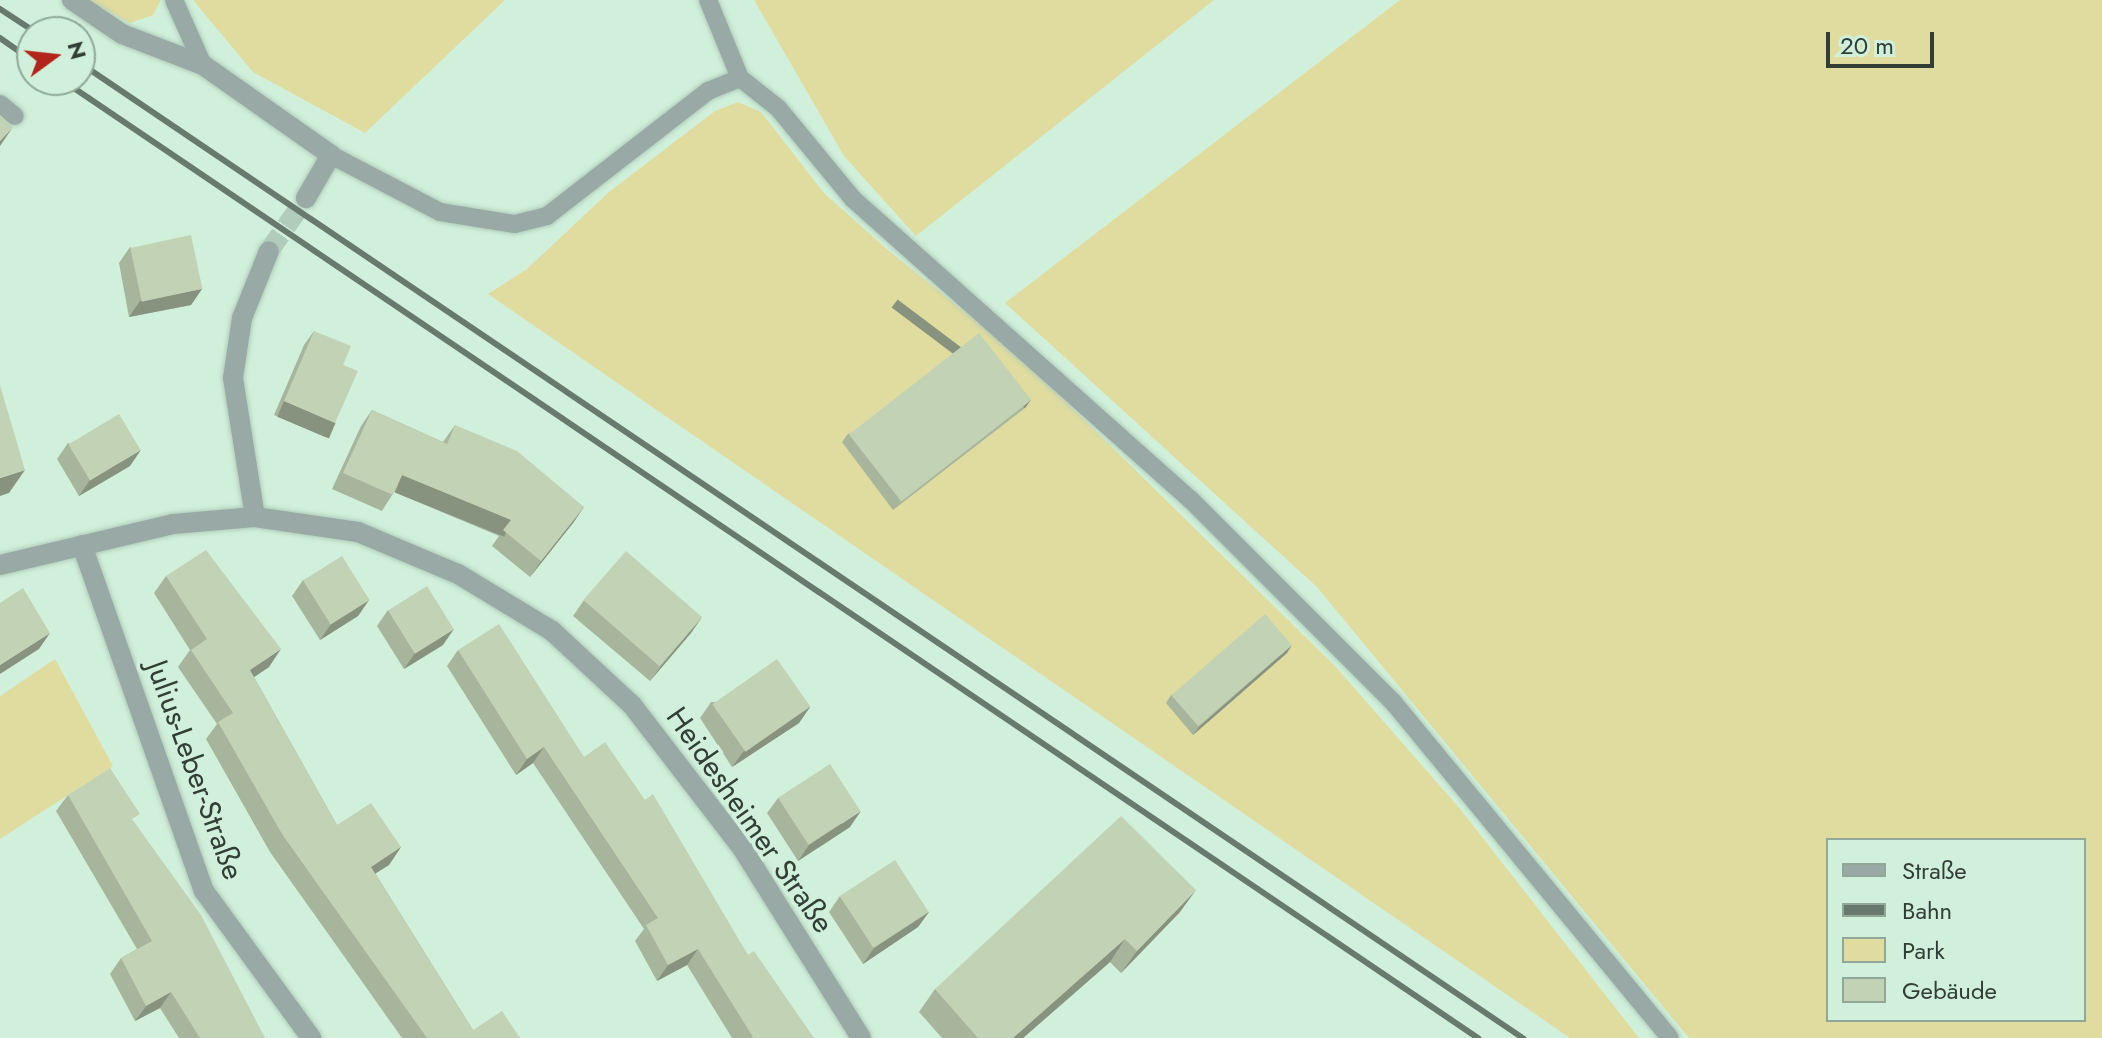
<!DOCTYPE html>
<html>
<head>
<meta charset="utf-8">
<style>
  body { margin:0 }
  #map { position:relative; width:2102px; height:1038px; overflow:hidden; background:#d1f0db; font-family:Jost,sans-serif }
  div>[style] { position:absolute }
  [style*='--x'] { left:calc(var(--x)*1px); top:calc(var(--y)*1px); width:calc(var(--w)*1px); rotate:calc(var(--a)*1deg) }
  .green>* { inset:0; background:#e0dca0 }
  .minor-tunnel>* { height:20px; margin-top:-10px; transform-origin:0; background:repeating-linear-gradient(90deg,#b1ccba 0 20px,transparent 0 30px) }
  .roads { filter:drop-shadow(0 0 2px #b1ccba) drop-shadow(0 0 2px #b1ccba) }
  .service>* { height:18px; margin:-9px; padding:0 9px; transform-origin:9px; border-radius:9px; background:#99aaa6 }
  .minor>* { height:20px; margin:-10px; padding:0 10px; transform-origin:10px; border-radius:10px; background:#99aaa6 }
  .rail>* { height:6px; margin:-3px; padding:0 3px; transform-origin:3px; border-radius:3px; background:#687a6e }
  .wall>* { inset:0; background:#a7b59c }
  .shaded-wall>* { inset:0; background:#88937f; transform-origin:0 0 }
  .building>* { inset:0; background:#c2d2b5; transform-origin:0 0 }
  span { translate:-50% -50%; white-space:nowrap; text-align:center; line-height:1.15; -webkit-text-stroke:7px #d1f0db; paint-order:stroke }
  .street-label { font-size:30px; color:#313d35 }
  .legend { position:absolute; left:1826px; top:838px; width:260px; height:184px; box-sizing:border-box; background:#d1f0db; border:2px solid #91a899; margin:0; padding:10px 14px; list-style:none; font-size:24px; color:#313d35 }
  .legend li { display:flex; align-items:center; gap:16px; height:40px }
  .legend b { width:40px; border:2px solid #91a899 }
  .north { position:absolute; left:16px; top:16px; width:80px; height:80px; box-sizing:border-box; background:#d1f0db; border:2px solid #91a899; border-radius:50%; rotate:75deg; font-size:22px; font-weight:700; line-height:32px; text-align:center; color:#313d35 }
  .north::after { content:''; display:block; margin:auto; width:28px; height:36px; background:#b3241a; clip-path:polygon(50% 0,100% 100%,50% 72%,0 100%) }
  .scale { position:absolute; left:1826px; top:32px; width:108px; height:36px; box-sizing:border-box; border:4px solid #313d35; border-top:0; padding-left:10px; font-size:24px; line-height:28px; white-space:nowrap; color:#313d35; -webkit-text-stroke:6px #d1f0db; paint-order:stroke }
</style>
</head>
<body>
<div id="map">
  <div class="green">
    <i style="clip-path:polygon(87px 0,161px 0,153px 15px,130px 23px)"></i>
    <i style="clip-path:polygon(193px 0,505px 0,365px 133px,253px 72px)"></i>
    <i style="clip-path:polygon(754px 0,1214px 0,916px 236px,844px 156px)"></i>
    <i style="clip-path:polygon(evenodd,1400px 0,2102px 0,2102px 1038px,1689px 1038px,1317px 587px,1005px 303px,1400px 0,1828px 840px,2084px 840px,2084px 1020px,1828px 1020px,1828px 840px)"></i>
    <i style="clip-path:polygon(738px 102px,761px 112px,824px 193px,889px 251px,1015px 352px,1336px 667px,1461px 810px,1639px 1038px,1570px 1038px,488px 294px,527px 269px,609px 192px,715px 111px)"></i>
    <i style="clip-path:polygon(55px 659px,113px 766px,0 839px,0 696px)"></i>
  </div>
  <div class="minor-tunnel">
    <i style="--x:269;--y:251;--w:65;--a:-55.1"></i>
  </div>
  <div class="roads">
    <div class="service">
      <i style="--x:174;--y:0;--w:71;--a:66"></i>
      <i style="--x:708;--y:0;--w:84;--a:67.7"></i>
      <i style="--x:0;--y:104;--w:19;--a:39"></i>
      <i style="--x:331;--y:155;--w:123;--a:27.6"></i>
      <i style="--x:440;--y:212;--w:76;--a:9.1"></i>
      <i style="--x:515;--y:224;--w:33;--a:-14"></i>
      <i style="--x:547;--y:216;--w:204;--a:-37.8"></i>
      <i style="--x:708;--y:91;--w:35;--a:-22"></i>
      <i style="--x:740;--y:78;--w:48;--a:38.3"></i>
      <i style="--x:778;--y:108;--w:118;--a:50.5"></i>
      <i style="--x:853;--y:199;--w:451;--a:41.7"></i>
      <i style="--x:1190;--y:499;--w:287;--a:45"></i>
      <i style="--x:1393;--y:702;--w:435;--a:50.5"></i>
    </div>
    <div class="minor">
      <i style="--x:72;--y:0;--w:60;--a:34.2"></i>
      <i style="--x:122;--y:34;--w:87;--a:20.9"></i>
      <i style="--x:203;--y:65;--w:156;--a:35.1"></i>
      <i style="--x:331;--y:155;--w:50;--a:120.2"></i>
      <i style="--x:255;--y:517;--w:141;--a:-99"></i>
      <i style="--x:233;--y:378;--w:61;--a:-81.5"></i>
      <i style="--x:242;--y:318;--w:72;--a:-68.1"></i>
      <i style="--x:82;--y:545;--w:367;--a:70.6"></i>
      <i style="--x:204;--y:891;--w:182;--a:53.9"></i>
      <i style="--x:0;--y:565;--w:178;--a:-13.3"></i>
      <i style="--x:173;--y:524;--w:82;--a:-4.9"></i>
      <i style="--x:255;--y:517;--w:104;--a:8.3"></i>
      <i style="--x:358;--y:532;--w:108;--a:22.8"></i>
      <i style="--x:458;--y:574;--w:110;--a:31.2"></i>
      <i style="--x:552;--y:631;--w:109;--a:42.8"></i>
      <i style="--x:632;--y:705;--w:180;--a:52.4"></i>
      <i style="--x:742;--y:848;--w:224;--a:57.9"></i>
    </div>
  </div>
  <div class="rail">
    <i style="--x:0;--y:9;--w:42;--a:33.3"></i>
    <i style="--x:0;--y:38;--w:39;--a:35"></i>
    <i style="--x:80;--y:63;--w:1742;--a:34.05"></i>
    <i style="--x:62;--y:80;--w:1710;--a:34.08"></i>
  </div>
  <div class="wall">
    <i style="clip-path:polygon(130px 247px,202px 289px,191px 305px,129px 317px,119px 263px)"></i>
    <i style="clip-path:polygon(314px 331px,343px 365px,335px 423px,325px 437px,274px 415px,304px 345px)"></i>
    <i style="clip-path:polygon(1031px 400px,1025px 408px,893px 510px,842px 442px,848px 434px)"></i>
    <i style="clip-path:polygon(372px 410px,443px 442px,455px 425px,584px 507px,573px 523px,530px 577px,492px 546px,499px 536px,394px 492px,382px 511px,332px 489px,361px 426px)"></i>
    <i style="clip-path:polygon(68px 443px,130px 466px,79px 496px,57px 459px)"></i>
    <i style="clip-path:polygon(166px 576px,269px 667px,254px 677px,337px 825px,401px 847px,389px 865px,375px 873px,473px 1030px,520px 1038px,402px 1038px,270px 852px,206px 739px,217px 724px,178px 667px,190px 650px,154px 593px)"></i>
    <i style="clip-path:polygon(303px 580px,369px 600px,358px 616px,320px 640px,292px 596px)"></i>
    <i style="clip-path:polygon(584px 600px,702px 617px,691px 633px,650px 681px,573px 616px)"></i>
    <i style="clip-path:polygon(388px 610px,443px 645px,404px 669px,377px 626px)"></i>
    <i style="clip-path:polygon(458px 650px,584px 757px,748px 955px,814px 1038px,732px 1038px,687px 965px,657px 981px,635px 941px,644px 929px,533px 763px,516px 775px,447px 666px)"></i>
    <i style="clip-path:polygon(1287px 653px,1193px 735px,1166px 703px,1171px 695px)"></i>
    <i style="clip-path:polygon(711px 702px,810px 707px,799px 723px,732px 767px,700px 718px)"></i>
    <i style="clip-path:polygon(68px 795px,134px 822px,265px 1038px,179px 1038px,160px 1008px,135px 1021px,110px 974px,121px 958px,137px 949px,56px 811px)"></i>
    <i style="clip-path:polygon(778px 798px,850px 827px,798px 861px,767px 813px)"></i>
    <i style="clip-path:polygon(840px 896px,929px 912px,918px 927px,863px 964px,829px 912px)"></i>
    <i style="clip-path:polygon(1180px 912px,1121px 973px,1110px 962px,1023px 1038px,942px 1038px,919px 1012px,935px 989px)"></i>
  </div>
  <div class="shaded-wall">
    <i style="clip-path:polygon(13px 127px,2px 143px,0 146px,0 141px)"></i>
    <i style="clip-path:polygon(202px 289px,191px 305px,129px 317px,140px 301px)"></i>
    <i style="left:1031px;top:400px;width:10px;height:167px;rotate:127deg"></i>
    <i style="left:284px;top:401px;width:56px;height:17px;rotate:23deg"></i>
    <i style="clip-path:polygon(141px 450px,130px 466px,79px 496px,90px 480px)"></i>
    <i style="clip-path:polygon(25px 470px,9px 493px,0 496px,0 478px)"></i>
    <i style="left:402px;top:475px;width:118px;height:19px;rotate:22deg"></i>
    <i style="clip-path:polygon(584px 507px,573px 523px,530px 577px,541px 561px)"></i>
    <i style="clip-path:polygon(369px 600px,358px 616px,320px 640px,331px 624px)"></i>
    <i style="clip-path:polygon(702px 617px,691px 633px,650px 681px,661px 666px)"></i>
    <i style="clip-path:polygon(454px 629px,443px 645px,404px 669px,415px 653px)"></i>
    <i style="clip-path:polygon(50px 633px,39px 649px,0 674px,0 665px)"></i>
    <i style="clip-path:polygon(1292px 645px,1287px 653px,1193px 735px,1199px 727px)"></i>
    <i style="clip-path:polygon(281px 649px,269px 667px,238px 688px,250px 670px)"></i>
    <i style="clip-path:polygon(810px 707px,799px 723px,732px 767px,743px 752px)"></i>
    <i style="clip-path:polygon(544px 747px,533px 763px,516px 775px,527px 759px)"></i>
    <i style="clip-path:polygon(861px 811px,850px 827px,798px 861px,809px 845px)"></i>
    <i style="clip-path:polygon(401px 847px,389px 865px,359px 884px,371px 867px)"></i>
    <i style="clip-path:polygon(1196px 890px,1180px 912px,1121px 973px,1137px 951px)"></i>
    <i style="clip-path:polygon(929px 912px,918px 927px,863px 964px,874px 948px)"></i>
    <i style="clip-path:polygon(1125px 939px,1110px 962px,1023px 1038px,1013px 1038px)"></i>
    <i style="clip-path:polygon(698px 949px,687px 965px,657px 981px,668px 965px)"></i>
    <i style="clip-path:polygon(171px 992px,160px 1008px,135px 1021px,146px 1006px)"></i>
  </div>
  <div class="building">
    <i style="clip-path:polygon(0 115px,13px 127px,0 141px)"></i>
    <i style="left:191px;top:235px;width:55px;height:62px;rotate:78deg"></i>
    <i style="clip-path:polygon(314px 331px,351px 346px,343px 365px,358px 371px,335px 423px,284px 401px)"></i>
    <i style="left:979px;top:333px;width:85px;height:165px;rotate:52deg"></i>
    <i style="clip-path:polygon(0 385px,25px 470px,0 478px)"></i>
    <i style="clip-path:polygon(372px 410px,447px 444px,455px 425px,517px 451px,584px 507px,541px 561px,503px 530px,511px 520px,402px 475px,393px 495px,343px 473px)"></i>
    <i style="left:119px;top:414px;width:42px;height:59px;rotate:59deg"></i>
    <i style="clip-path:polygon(206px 550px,281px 649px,250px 670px,337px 825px,371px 803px,401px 847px,371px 867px,473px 1030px,502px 1011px,520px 1038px,427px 1038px,282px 834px,218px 722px,233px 713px,191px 650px,207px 639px,166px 576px)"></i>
    <i style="left:626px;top:551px;width:101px;height:65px;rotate:41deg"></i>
    <i style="left:342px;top:556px;width:52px;height:46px;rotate:58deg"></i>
    <i style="left:427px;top:586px;width:51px;height:46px;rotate:58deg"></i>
    <i style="clip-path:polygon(23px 588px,50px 633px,0 665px,0 603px)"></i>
    <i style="left:1265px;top:614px;width:41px;height:124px;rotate:49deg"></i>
    <i style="clip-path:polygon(499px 624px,584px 757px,605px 742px,645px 800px,653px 794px,748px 955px,754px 951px,814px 1038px,751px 1038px,753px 1037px,698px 949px,668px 965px,646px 925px,658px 918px,544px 747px,527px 759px,458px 650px)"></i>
    <i style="left:777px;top:659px;width:58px;height:79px;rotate:55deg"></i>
    <i style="left:830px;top:764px;width:56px;height:62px;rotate:57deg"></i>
    <i style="clip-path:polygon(110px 768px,140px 814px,132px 819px,201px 915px,265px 1038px,200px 1038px,171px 992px,146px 1006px,121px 958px,152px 941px,68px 795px)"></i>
    <i style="clip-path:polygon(1121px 816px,1196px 890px,1137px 951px,1125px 939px,1013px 1038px,978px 1038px,935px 989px)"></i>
    <i style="left:895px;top:860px;width:62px;height:66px;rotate:57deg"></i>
  </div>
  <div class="street-label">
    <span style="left:195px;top:770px;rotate:70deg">Julius-Leber-Straße</span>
    <span style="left:750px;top:820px;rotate:55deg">Heidesheimer Straße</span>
  </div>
  <ul class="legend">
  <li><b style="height:10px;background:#99aaa6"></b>Straße</li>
  <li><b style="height:10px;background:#687a6e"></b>Bahn</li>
  <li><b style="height:22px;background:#e0dca0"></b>Park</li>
  <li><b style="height:22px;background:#c2d2b5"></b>Gebäude</li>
  </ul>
  <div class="north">N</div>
  <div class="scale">20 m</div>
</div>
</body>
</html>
